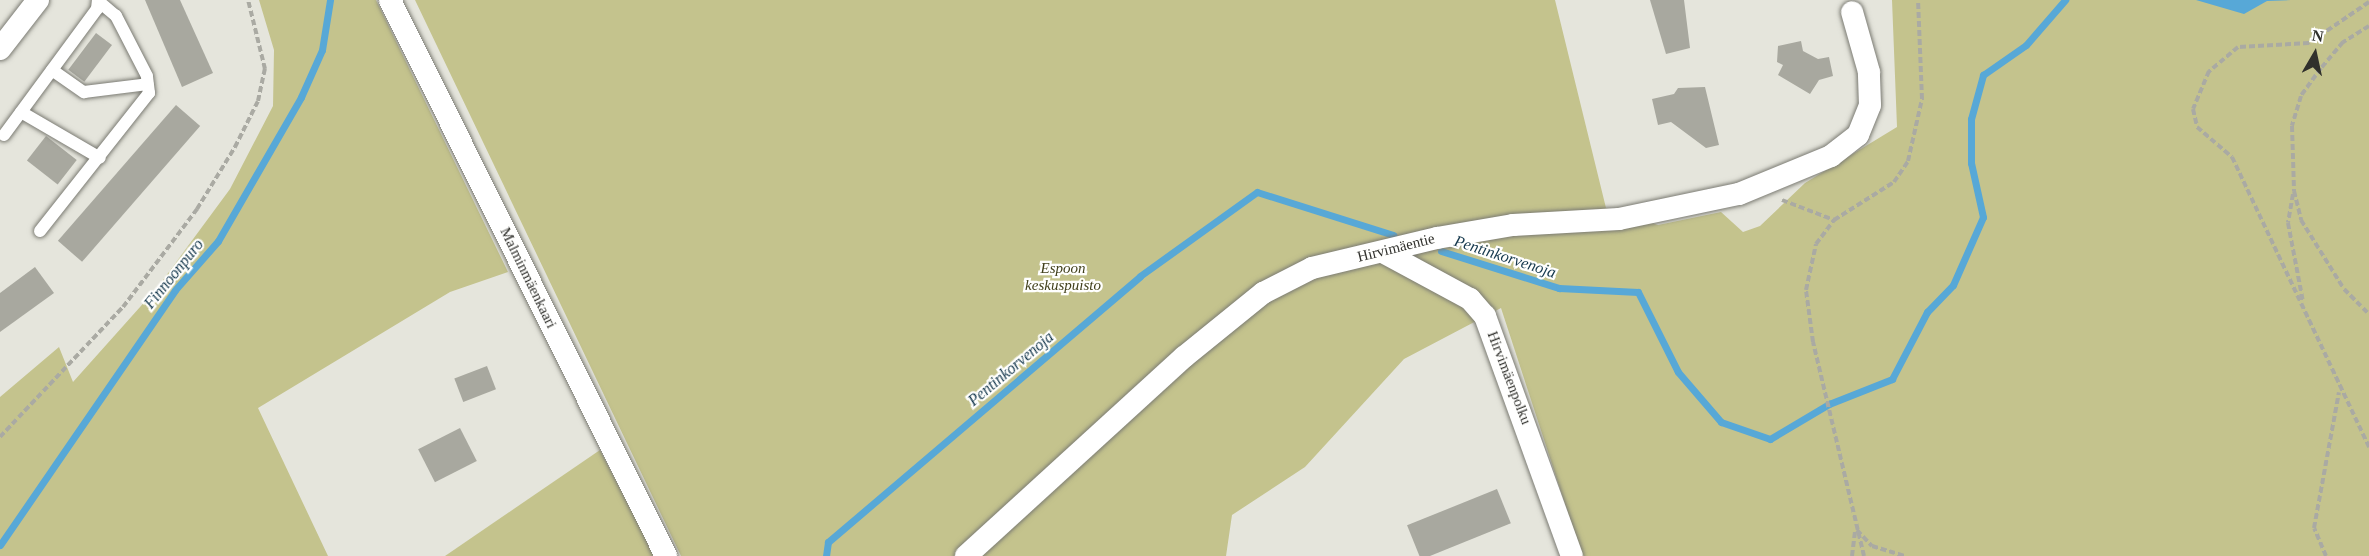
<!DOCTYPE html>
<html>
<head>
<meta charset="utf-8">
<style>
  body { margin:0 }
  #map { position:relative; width:2369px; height:556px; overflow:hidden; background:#e5e5dc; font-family:"Times New Roman",serif }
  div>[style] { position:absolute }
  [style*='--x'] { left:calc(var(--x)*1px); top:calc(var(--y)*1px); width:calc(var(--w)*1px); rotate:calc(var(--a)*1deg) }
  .green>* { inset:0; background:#c4c38d }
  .water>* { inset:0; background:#57a8d7 }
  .stream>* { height:7px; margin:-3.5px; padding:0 3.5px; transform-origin:3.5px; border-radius:3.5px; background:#57a8d7 }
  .building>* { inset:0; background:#a8a89f; transform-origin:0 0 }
  .path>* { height:4px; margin-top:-2px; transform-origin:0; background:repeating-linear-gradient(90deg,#aaaaa3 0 6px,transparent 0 9px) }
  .roads { filter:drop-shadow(0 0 2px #7b7b73) drop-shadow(0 0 2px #7b7b73) }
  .lane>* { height:12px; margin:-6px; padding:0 6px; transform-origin:6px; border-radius:6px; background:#fff }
  .street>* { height:22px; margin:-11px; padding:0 11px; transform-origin:11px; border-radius:11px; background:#fff }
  span { translate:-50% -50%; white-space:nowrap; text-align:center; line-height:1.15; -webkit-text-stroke:4.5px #fffffe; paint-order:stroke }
  .street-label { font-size:15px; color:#30302c }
  .park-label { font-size:15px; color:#403f1b; font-style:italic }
  .water-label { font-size:16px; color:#14374c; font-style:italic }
  .north { position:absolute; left:2285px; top:24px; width:60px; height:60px; -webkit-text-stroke:4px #fffffe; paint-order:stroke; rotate:9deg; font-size:16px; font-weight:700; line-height:24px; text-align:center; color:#30302c }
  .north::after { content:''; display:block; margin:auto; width:21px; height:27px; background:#30302c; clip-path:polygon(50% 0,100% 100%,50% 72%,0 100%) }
</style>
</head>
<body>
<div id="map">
  <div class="green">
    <i style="clip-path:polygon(259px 0,376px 0,508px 272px,450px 292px,258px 408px,328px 556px,0 556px,0 397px,59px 347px,73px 382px,157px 288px,230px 189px,273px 106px,274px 50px)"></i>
    <i style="clip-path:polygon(415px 0,1555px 0,1606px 208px,1658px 225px,1721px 212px,1743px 232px,1760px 226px,1805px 183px,1897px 127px,1892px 0,2369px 0,2369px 556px,1582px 556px,1501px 308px,1404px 359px,1305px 467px,1232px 515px,1226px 556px,681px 556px)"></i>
    <i style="clip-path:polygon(600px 450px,655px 556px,445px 556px)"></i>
  </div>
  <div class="water">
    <i style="clip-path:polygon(2196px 0,2291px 0,2267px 1px,2244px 14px)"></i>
  </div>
  <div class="stream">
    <i style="--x:1441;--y:251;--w:124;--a:17.4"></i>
    <i style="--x:1559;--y:288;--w:79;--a:2.9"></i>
    <i style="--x:1638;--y:292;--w:89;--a:63.4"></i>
    <i style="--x:1678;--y:372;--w:66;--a:49.3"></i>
    <i style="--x:1721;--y:422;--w:52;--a:19.1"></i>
    <i style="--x:1770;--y:439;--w:69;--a:-30.7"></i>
    <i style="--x:1829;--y:404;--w:68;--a:-21.6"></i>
    <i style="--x:1892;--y:379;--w:76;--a:-62.4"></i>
    <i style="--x:1927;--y:312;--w:37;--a:-46"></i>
    <i style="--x:1953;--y:285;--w:74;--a:-66.2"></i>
    <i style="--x:1983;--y:217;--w:55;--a:-102.5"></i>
    <i style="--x:1971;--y:163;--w:44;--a:-90"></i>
    <i style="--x:1971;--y:119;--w:46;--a:-74.7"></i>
    <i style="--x:1983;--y:75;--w:52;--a:-34.9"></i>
    <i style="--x:2026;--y:45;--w:60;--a:-49.1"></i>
    <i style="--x:0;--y:545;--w:309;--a:-55.5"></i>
    <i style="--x:175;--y:290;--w:65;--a:-48.7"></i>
    <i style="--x:218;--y:241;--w:166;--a:-60"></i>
    <i style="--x:301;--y:97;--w:51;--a:-65.9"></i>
    <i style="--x:322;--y:50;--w:51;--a:-80.9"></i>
    <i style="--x:826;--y:556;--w:14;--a:-82"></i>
    <i style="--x:828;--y:542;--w:410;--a:-40.4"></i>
    <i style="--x:1140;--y:276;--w:144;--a:-35.7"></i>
    <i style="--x:1257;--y:192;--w:143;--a:17.5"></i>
  </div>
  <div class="building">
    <i style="clip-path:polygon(145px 0,180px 0,213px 73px,182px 87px)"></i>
    <i style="clip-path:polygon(1650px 0,1684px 0,1690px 48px,1666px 54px)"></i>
    <i style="left:96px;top:33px;width:20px;height:46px;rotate:37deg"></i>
    <i style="clip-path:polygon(1801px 41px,1803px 51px,1818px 59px,1829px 57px,1833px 76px,1819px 80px,1810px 94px,1778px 75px,1783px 65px,1777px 62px,1778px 46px)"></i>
    <i style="clip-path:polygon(1705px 87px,1719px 145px,1706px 148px,1671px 122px,1658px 125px,1652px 99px,1674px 94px,1678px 88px)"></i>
    <i style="left:176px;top:105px;width:32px;height:180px;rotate:41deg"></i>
    <i style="left:46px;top:136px;width:39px;height:31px;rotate:38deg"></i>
    <i style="clip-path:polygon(35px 267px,54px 293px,0 332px,0 293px)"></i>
    <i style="left:487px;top:366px;width:25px;height:35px;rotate:69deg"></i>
    <i style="left:460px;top:428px;width:37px;height:47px;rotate:63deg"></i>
    <i style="left:1497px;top:489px;width:37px;height:97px;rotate:68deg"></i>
  </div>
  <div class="path">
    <i style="--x:2369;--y:2;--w:73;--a:145.7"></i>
    <i style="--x:2309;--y:43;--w:71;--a:176.8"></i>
    <i style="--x:2238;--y:47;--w:38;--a:140"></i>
    <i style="--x:2209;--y:71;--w:41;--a:112.8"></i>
    <i style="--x:2193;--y:109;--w:18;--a:77"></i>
    <i style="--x:2197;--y:127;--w:46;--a:40.6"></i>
    <i style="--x:2232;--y:157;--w:321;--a:64.7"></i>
    <i style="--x:2369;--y:26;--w:31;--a:148"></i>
    <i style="--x:2343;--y:42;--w:34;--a:130"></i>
    <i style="--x:2321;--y:68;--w:34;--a:126"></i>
    <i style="--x:2301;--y:96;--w:31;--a:107"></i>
    <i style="--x:2292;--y:126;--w:65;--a:88.2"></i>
    <i style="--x:2294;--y:191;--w:30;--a:76"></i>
    <i style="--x:2301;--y:220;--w:81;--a:58.1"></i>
    <i style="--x:2344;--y:289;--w:35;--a:45"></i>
    <i style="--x:2293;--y:194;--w:29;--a:100"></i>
    <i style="--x:2288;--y:223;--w:80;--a:79.2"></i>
    <i style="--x:1782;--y:200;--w:56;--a:21"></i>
    <i style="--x:0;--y:437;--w:179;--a:-46.6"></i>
    <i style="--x:123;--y:307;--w:123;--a:-52.9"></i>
    <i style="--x:197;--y:209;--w:73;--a:-58.5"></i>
    <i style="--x:235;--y:147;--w:51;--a:-63.4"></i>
    <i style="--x:258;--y:101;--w:33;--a:-78"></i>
    <i style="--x:265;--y:69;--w:71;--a:-103.8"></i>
    <i style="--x:1857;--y:530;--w:22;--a:47"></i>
    <i style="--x:1872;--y:546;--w:34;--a:17"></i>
    <i style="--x:1852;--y:556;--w:26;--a:-83"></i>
    <i style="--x:1864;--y:556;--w:220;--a:-103.4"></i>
    <i style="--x:1813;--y:342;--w:52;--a:-97.7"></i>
    <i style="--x:1806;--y:290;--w:47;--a:-77.7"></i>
    <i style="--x:1816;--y:244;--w:30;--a:-53"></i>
    <i style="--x:1834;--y:220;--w:71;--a:-32.3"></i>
    <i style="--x:1894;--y:182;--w:25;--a:-56"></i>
    <i style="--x:1908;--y:161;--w:64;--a:-77.3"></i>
    <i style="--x:1922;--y:99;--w:99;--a:-92.3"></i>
    <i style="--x:2326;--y:556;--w:30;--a:-113"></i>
    <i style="--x:2314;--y:528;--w:138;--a:-79.6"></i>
  </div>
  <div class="roads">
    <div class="lane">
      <i style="--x:52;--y:70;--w:39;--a:35"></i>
      <i style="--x:84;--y:92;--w:64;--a:-7.1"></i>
      <i style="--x:21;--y:112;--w:91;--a:30.2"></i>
      <i style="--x:4;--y:135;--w:157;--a:-53.6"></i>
      <i style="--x:97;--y:9;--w:9;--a:-84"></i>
      <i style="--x:40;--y:231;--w:176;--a:-51.7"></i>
      <i style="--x:149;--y:93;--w:17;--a:-97"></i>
      <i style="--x:147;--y:76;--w:68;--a:-117.3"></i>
      <i style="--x:116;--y:16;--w:23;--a:-140"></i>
    </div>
    <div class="street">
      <i style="--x:390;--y:0;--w:621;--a:63.6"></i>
      <i style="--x:0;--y:49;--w:62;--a:-52.2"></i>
      <i style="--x:1383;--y:252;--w:99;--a:28.4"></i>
      <i style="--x:1470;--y:299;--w:23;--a:49"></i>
      <i style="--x:1485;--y:316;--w:255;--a:70.1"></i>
      <i style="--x:966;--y:556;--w:295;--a:-42.4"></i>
      <i style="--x:1184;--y:357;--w:102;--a:-39"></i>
      <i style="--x:1263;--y:293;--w:55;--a:-27"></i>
      <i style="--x:1312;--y:268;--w:129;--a:-13.5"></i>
      <i style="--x:1437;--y:238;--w:77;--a:-9.7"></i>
      <i style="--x:1513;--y:225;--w:106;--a:-3.2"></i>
      <i style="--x:1619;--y:219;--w:123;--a:-11.8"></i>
      <i style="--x:1739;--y:194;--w:100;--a:-22.4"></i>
      <i style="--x:1831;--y:156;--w:34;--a:-38"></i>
      <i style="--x:1858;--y:135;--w:32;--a:-68"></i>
      <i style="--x:1870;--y:105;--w:33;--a:-92"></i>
      <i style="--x:1869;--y:72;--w:62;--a:-105.8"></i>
    </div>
  </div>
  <div class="street-label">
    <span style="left:1396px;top:248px;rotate:-14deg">Hirvimäentie</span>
    <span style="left:528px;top:278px;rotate:64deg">Malminmäenkaari</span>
    <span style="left:1509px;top:378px;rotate:69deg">Hirvimäenpolku</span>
  </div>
  <div class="park-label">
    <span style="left:1063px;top:277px">Espoon<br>keskuspuisto</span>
  </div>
  <div class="water-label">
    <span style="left:1505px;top:257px;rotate:18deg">Pentinkorvenoja</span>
    <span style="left:174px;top:274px;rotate:-51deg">Finnoonpuro</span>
    <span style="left:1011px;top:369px;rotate:-40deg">Pentinkorvenoja</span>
  </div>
  <div class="north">N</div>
</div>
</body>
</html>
